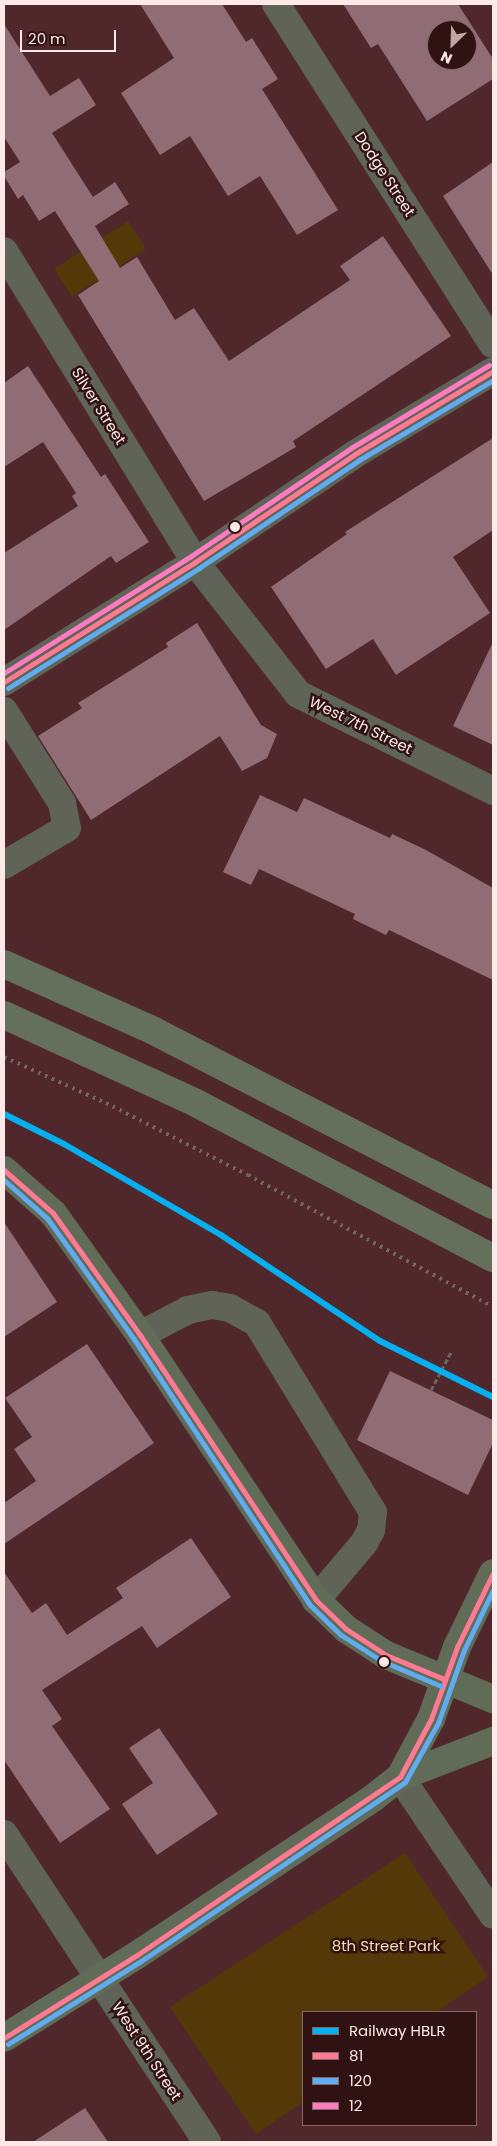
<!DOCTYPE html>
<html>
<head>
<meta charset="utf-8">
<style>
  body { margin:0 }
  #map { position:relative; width:497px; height:2146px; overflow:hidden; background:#50282c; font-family:Poppins,sans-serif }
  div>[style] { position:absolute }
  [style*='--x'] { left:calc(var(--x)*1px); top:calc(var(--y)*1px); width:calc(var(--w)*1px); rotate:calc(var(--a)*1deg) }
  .green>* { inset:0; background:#543807; transform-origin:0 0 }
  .building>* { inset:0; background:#906c74 }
  .path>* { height:3px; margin-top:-1.5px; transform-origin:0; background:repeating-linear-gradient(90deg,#6b655d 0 5px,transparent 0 7.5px) }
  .minor>* { height:28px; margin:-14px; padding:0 14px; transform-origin:14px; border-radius:14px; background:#5f6358 }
  .major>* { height:28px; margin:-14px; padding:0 14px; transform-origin:14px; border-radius:14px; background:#606b58 }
  .highway>* { height:28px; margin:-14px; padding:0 14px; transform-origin:14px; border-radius:14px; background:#64705b }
  .rail>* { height:4px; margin-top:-2px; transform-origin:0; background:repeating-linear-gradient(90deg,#756863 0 2.5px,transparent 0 7.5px) }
  .bus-1>* { height:5px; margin:-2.5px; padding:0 2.5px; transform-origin:2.5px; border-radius:2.5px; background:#fe7a93 }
  .bus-2>* { height:5px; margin:-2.5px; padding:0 2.5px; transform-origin:2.5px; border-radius:2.5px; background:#60acee }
  .bus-3>* { height:5px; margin:-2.5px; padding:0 2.5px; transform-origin:2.5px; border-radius:2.5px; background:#fe7ac1 }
  .rail-1>* { height:6px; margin:-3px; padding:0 3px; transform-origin:3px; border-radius:3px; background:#06b0f0 }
  .dots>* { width:14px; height:14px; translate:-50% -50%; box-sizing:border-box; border:2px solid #311212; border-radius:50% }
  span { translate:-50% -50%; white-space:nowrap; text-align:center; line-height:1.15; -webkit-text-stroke:5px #311212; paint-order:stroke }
  .street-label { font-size:15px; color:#fce9e8 }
  .park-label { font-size:15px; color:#f6deb4 }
  .frame { position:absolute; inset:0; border:5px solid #fce9e8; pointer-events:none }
  .legend { position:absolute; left:302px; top:2011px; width:175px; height:115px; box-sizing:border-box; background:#311212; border:1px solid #826868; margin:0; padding:6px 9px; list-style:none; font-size:15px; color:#fce9e8 }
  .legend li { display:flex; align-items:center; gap:10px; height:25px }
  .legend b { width:25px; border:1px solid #826868 }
  .north { position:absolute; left:427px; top:20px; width:50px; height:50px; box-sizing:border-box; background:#311212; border:1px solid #826868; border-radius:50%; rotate:204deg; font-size:14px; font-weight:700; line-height:20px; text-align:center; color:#fce9e8 }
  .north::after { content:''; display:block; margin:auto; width:18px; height:22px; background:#c0a5a6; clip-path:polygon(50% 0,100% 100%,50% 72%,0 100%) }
  .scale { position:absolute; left:20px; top:30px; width:96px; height:22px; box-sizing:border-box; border:2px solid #fce9e8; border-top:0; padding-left:6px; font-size:15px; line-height:18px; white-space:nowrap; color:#fce9e8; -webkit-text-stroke:4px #311212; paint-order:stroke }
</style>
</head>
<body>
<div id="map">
  <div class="green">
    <i style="left:128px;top:221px;width:33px;height:88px;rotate:57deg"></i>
    <i style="clip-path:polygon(405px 1853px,488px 1977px,436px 2012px,303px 2012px,303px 2102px,256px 2134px,170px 2007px)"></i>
  </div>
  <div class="building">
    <i style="clip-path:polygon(140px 4px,222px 4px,246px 42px,252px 38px,278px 79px,262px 89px,338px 210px,297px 235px,260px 176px,228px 196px,190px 136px,160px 155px,121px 93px,174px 58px)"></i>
    <i style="clip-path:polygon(evenodd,343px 4px,458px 4px,493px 59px,493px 79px,427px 121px,378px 44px,371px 48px,343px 4px,437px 30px,467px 30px,467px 60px,437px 60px,437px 30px)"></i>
    <i style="clip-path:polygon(4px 24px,50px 96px,79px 78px,96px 105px,52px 133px,93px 197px,115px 182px,129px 204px,95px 226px,120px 268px,137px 257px,175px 320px,194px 308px,229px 361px,350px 280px,340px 266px,383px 236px,451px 336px,293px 441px,296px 447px,204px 501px,78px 295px,99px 281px,55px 211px,39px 221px,23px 195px,18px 199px,4px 176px,4px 172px,20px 162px,4px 137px)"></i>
    <i style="clip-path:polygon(493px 162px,493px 275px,443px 196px)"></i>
    <i style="clip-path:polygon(28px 366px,101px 477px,105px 474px,149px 542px,116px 563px,111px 556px,4px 630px,4px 553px,78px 506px,72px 496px,76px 493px,43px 442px,4px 467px,4px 383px)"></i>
    <i style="clip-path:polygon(493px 438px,493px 530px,453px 557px,490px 613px,396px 675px,373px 639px,326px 669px,271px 587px,347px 534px,345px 532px)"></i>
    <i style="clip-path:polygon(197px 623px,261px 725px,277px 734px,267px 758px,242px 771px,220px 736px,91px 820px,38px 736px,82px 708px,78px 703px,168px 647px,166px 643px)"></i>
    <i style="clip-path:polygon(493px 642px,493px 745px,453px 726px)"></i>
    <i style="clip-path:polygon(260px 795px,297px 812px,304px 798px,390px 838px,392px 834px,426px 850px,493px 888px,493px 980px,389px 930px,386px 935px,353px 919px,355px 914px,259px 869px,251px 885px,223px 872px)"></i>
    <i style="clip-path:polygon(4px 1222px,57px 1302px,4px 1337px)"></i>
    <i style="clip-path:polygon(87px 1344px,154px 1443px,4px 1544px,4px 1503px,36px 1481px,14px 1449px,32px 1437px,5px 1398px)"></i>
    <i style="clip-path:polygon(390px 1371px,493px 1420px,493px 1443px,468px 1495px,357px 1440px)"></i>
    <i style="clip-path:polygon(191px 1538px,231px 1597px,157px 1648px,142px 1626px,42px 1690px,62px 1719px,52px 1726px,110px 1809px,60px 1843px,4px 1760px,4px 1572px,32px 1613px,46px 1603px,67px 1635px,123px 1598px,116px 1588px)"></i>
    <i style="clip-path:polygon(159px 1728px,218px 1814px,157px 1855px,122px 1804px,153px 1783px,129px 1748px)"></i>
    <i style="clip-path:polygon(85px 2108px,108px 2142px,33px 2142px)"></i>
  </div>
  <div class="path">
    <i style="--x:431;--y:1390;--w:43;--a:-62.2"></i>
  </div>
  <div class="minor">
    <i style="--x:276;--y:4;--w:403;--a:57.5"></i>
    <i style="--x:4;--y:251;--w:365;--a:58.4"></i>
    <i style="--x:195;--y:562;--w:167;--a:52"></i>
    <i style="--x:298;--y:694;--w:218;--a:26.4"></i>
    <i style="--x:4;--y:682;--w:226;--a:-32.1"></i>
    <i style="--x:195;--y:562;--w:193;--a:-34"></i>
    <i style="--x:355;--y:454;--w:161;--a:-31"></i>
    <i style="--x:4;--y:711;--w:109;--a:57.8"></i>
    <i style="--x:62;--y:803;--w:25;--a:79"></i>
    <i style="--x:67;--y:828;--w:73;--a:149.6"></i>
    <i style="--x:140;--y:1335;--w:54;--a:-27.5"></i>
    <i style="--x:188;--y:1310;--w:25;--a:-12"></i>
    <i style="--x:212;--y:1305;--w:18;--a:9"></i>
    <i style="--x:230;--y:1308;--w:31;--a:29"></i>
    <i style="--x:257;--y:1323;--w:222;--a:58.5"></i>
    <i style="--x:373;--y:1512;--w:18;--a:96"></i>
    <i style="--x:371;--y:1530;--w:15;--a:118"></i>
    <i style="--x:364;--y:1543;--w:75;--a:130.1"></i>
    <i style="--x:400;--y:1777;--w:166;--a:56"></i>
    <i style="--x:4;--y:1834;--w:369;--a:56.6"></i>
  </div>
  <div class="major">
    <i style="--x:4;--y:1170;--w:65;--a:41.3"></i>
    <i style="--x:53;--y:1213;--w:150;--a:54.5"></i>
    <i style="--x:140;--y:1335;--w:318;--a:56.4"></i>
    <i style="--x:316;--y:1600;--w:42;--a:44"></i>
    <i style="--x:346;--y:1629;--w:48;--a:33"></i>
    <i style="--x:386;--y:1655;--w:116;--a:22.4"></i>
    <i style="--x:400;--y:1777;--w:100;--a:-21.2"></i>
    <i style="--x:4;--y:2038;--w:157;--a:-32"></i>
    <i style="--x:137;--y:1955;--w:283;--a:-33.6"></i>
    <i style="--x:373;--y:1798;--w:34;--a:-38"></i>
    <i style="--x:400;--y:1777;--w:66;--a:-61.9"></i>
    <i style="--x:431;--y:1719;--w:77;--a:-70.1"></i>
    <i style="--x:457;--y:1647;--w:82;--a:-64.1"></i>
  </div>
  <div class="highway">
    <i style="--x:4;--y:964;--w:162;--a:24"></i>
    <i style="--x:152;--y:1030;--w:383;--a:27.2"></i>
    <i style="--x:4;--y:1015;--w:211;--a:24.6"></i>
    <i style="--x:196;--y:1103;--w:335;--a:27.6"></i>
  </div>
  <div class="rail">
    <i style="--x:4;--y:1057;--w:112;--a:24.3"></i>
    <i style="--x:106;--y:1103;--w:159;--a:26.9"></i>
    <i style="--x:248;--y:1175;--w:278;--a:28.3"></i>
  </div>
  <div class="bus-1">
    <i style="--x:4;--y:682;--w:226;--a:-32.1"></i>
    <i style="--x:195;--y:562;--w:193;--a:-34"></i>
    <i style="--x:355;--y:454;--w:161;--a:-31"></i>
    <i style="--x:4;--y:1170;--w:65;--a:41.3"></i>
    <i style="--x:53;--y:1213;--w:150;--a:54.5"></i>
    <i style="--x:140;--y:1335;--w:318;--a:56.4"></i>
    <i style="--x:316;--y:1600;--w:42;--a:44"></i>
    <i style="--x:346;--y:1629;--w:48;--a:33"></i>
    <i style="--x:386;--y:1655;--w:63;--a:22.5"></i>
    <i style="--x:4;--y:2038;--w:157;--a:-32"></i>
    <i style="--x:137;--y:1955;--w:318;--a:-34.1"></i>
    <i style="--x:400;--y:1777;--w:66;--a:-61.9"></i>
    <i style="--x:431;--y:1719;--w:77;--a:-70.1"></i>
    <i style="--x:457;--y:1647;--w:82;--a:-64.1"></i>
  </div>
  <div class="bus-2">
    <i style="--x:8;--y:688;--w:226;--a:-32.1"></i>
    <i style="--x:199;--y:568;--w:193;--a:-34"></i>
    <i style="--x:359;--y:460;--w:156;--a:-30.8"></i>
    <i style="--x:4;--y:1180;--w:57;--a:41.5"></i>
    <i style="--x:47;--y:1218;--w:149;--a:54.3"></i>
    <i style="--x:134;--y:1339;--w:319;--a:56.5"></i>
    <i style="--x:310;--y:1605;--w:43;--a:44.1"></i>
    <i style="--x:341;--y:1635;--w:49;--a:32.4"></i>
    <i style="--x:382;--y:1661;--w:64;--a:23"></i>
    <i style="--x:8;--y:2044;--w:157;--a:-32"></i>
    <i style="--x:141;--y:1961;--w:319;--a:-34.1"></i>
    <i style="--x:405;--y:1782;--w:68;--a:-60.8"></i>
    <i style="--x:438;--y:1723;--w:77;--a:-70.4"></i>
    <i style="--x:464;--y:1650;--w:67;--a:-64.2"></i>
  </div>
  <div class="bus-3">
    <i style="--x:4;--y:673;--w:221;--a:-32"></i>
    <i style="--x:191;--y:556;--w:193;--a:-34"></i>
    <i style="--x:351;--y:448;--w:161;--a:-31"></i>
  </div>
  <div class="rail-1">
    <i style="--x:4;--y:1114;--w:67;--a:26.6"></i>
    <i style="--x:64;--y:1144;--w:181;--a:30.1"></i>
    <i style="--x:221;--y:1235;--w:191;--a:33.7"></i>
    <i style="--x:380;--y:1341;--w:126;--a:26.4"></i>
  </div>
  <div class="dots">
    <i style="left:235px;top:527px;background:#fce9e8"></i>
    <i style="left:384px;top:1662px;background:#fce9e8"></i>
  </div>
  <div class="street-label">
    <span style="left:385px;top:174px;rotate:57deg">Dodge Street</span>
    <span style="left:99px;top:406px;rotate:58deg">Silver Street</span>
    <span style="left:361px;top:725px;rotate:26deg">West 7th Street</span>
    <span style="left:147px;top:2051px;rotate:57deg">West 9th Street</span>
  </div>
  <div class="park-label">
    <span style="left:386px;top:1946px">8th Street Park</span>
  </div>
  <div class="frame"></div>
  <ul class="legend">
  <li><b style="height:6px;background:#06b0f0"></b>Railway HBLR</li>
  <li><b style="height:6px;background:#fe7a93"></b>81</li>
  <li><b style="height:6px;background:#60acee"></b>120</li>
  <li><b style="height:6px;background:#fe7ac1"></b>12</li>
  </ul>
  <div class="north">N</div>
  <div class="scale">20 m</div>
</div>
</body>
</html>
